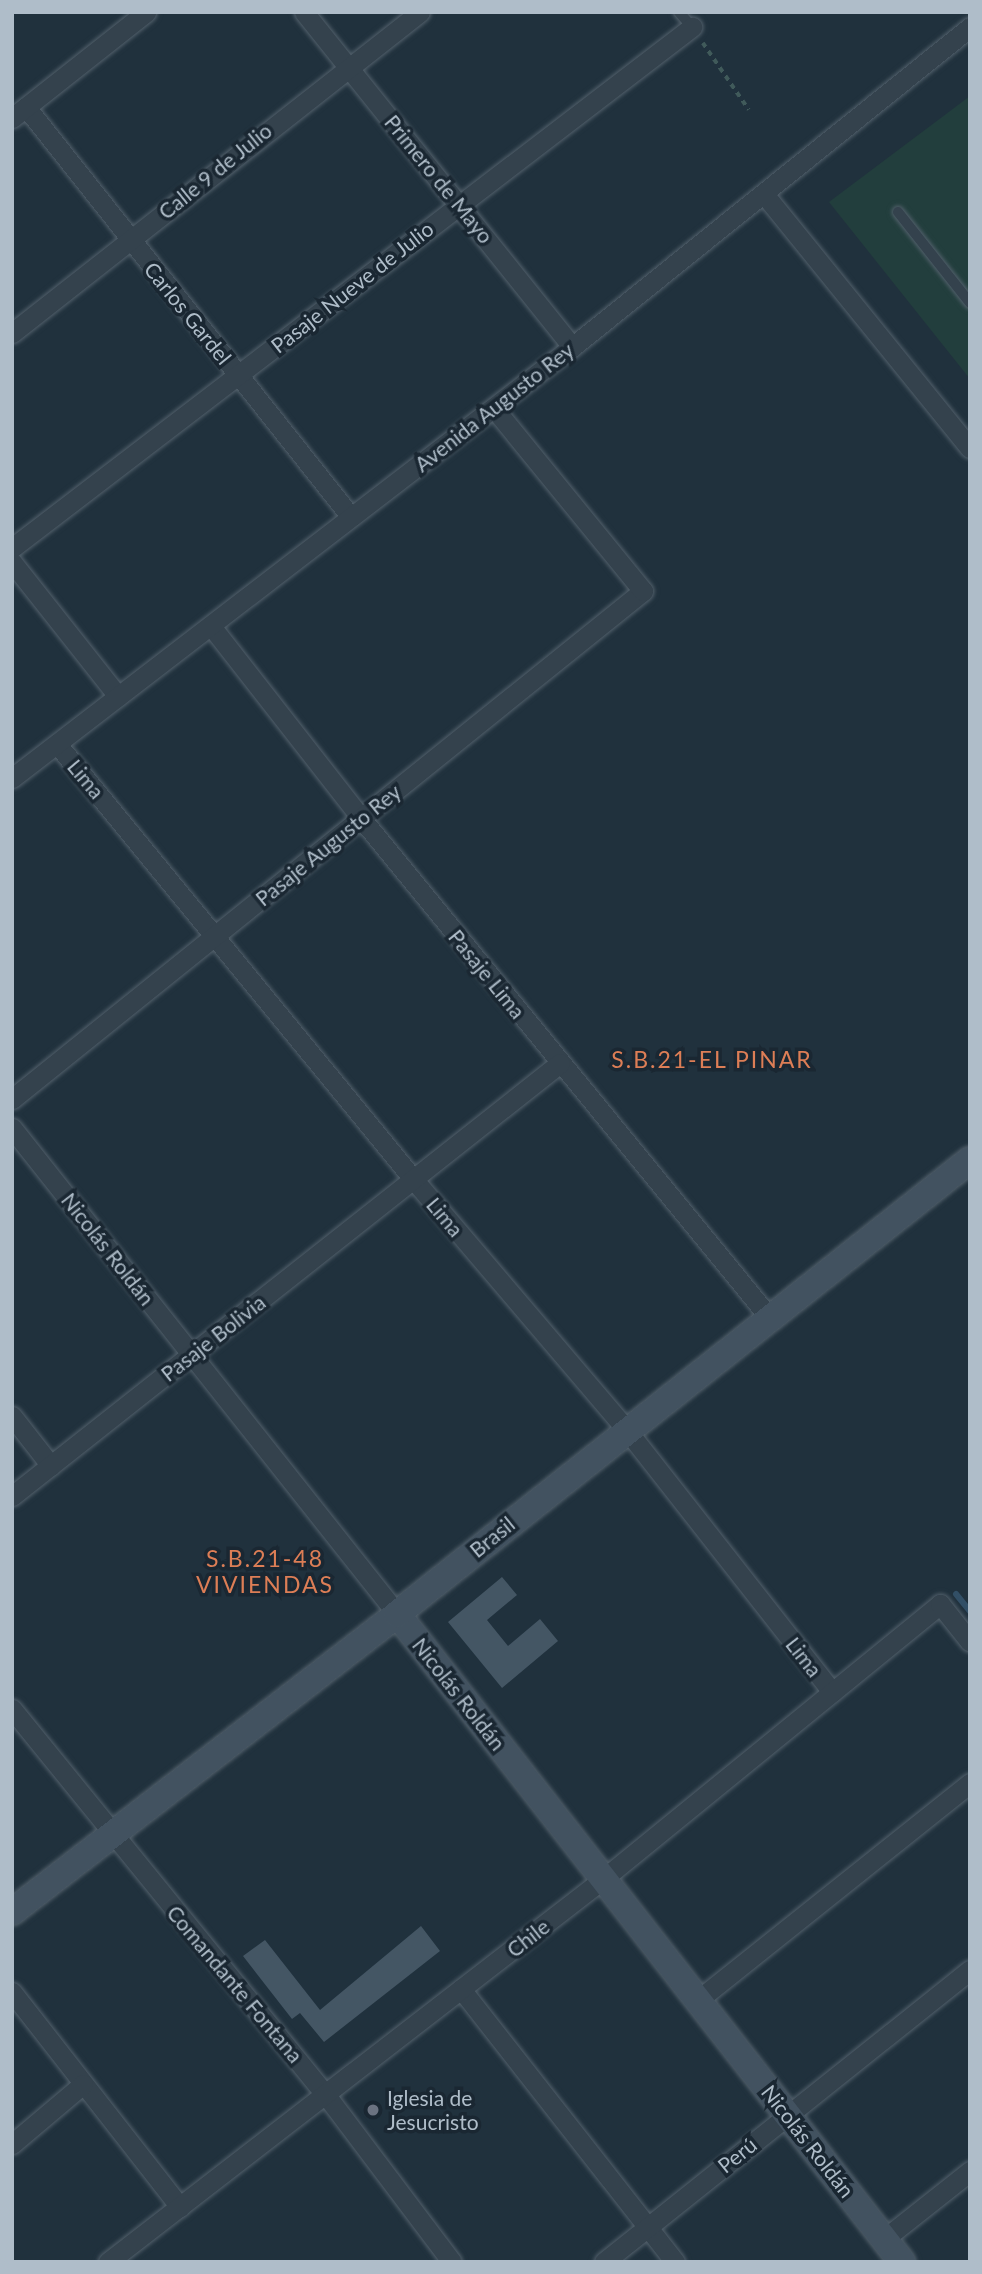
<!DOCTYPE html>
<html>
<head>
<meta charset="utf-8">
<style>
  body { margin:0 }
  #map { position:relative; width:982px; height:2274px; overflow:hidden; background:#20313d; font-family:Lato,sans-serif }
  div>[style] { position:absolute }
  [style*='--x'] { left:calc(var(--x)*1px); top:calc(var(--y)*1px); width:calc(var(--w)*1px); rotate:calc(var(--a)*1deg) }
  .green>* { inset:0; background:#223e3d }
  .stream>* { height:6px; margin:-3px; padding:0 3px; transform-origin:3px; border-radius:3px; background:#324f66 }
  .building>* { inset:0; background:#445664 }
  .path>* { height:3.5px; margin-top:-1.75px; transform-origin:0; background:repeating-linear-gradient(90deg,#405a5a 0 5px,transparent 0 10px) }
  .roads { filter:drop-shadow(0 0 2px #52606b) drop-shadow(0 0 2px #52606b) }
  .lane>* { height:10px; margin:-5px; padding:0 5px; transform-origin:5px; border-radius:5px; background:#34424d }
  .street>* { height:19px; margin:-9.5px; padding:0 9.5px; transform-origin:9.5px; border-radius:9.5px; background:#34424d }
  .secondary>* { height:26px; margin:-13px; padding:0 13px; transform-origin:13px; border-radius:13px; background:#425260 }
  .dots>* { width:19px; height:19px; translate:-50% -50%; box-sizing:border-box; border:4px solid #1a2732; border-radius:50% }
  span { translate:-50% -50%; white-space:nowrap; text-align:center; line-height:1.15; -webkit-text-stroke:7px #1a2732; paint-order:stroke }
  .street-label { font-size:21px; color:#afbdc9 }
  .poi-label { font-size:21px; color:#afbdc9 }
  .left { translate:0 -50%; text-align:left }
  .neighbourhood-label { font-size:23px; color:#dd7e56; letter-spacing:2px }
  .frame { position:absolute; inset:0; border:14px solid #afbdc9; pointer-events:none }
</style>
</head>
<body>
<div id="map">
  <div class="green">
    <i style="clip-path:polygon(970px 96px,970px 379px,829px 202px)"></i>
  </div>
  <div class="stream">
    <i style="--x:956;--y:1594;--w:22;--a:51"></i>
  </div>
  <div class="building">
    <i style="clip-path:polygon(502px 1577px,517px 1595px,487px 1620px,508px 1646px,540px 1619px,558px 1641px,502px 1688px,448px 1622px)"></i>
    <i style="clip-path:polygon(421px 1926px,440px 1951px,324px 2042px,300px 2013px,292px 2019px,243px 1956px,265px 1940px,320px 2010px)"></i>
  </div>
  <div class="path">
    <i style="--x:703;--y:43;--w:81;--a:55.5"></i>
  </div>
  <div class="roads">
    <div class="lane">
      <i style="--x:679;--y:12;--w:20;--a:49"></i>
      <i style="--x:898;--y:212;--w:116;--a:51.6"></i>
    </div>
    <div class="street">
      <i style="--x:304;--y:12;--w:429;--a:51.3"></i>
      <i style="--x:26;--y:107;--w:523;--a:51.6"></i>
      <i style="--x:12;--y:118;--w:171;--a:-38.3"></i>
      <i style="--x:764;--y:194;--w:327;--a:51"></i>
      <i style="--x:12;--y:333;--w:519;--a:-38.19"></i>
      <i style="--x:12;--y:548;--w:857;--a:-37.46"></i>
      <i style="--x:12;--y:562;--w:171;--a:51.7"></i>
      <i style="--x:211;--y:626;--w:244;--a:52"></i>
      <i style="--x:361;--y:818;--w:645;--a:50.73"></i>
      <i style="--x:57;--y:744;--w:564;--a:50.69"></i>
      <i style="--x:414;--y:1180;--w:327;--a:49.6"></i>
      <i style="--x:626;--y:1429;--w:334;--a:51.9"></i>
      <i style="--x:12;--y:778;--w:707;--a:-37.58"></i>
      <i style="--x:572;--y:347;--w:511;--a:-38.8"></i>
      <i style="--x:12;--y:1099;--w:810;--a:-38.84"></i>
      <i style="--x:643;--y:591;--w:236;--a:-129.2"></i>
      <i style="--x:12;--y:1128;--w:620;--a:51.61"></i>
      <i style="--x:12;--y:1416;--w:63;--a:52"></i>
      <i style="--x:12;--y:1496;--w:698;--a:-38.31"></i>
      <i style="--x:12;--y:1709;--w:498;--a:50.9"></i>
      <i style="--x:326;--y:2095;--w:209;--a:53"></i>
      <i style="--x:461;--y:1989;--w:347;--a:51.9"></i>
      <i style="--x:12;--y:1992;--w:273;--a:52"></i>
      <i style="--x:698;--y:2000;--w:348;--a:-38.6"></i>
      <i style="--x:12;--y:2144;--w:93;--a:-40.2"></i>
      <i style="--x:884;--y:2239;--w:110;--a:-38.3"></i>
      <i style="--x:108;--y:2262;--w:626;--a:-37.73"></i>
      <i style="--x:603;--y:1879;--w:435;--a:-39.2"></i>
      <i style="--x:940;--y:1604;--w:48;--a:51.7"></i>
      <i style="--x:604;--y:2262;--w:468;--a:-38.6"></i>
    </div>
    <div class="secondary">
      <i style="--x:397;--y:1614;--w:822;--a:52.07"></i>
      <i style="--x:12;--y:1912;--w:487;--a:-37.7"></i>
      <i style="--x:397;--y:1614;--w:731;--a:-38.39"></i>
    </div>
  </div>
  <div class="dots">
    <i style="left:373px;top:2110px;background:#6b7280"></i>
  </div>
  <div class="street-label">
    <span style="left:215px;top:171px;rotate:-39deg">Calle 9 de Julio</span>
    <span style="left:439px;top:179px;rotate:51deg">Primero de Mayo</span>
    <span style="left:352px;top:287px;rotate:-38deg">Pasaje Nueve de Julio</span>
    <span style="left:188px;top:313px;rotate:51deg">Carlos Gardel</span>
    <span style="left:494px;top:407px;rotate:-38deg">Avenida Augusto Rey</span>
    <span style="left:86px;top:779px;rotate:50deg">Lima</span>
    <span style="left:328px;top:845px;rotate:-39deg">Pasaje Augusto Rey</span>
    <span style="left:487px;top:974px;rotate:51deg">Pasaje Lima</span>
    <span style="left:445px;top:1217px;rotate:50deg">Lima</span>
    <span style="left:108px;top:1249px;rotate:52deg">Nicolás Roldán</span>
    <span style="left:213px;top:1338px;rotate:-38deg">Pasaje Bolivia</span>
    <span style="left:492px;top:1537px;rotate:-39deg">Brasil</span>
    <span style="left:804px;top:1657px;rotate:52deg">Lima</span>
    <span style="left:459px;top:1694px;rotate:52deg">Nicolás Roldán</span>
    <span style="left:528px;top:1938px;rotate:-38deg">Chile</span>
    <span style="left:235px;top:1984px;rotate:50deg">Comandante Fontana</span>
    <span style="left:808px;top:2141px;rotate:52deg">Nicolás Roldán</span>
    <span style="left:737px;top:2155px;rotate:-39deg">Perú</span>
  </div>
  <div class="poi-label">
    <span class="left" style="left:387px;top:2110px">Iglesia de<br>Jesucristo</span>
  </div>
  <div class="neighbourhood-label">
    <span style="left:712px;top:1059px">S.B.21-EL PINAR</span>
    <span style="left:265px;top:1571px">S.B.21-48<br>VIVIENDAS</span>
  </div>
  <div class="frame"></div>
</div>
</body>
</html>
